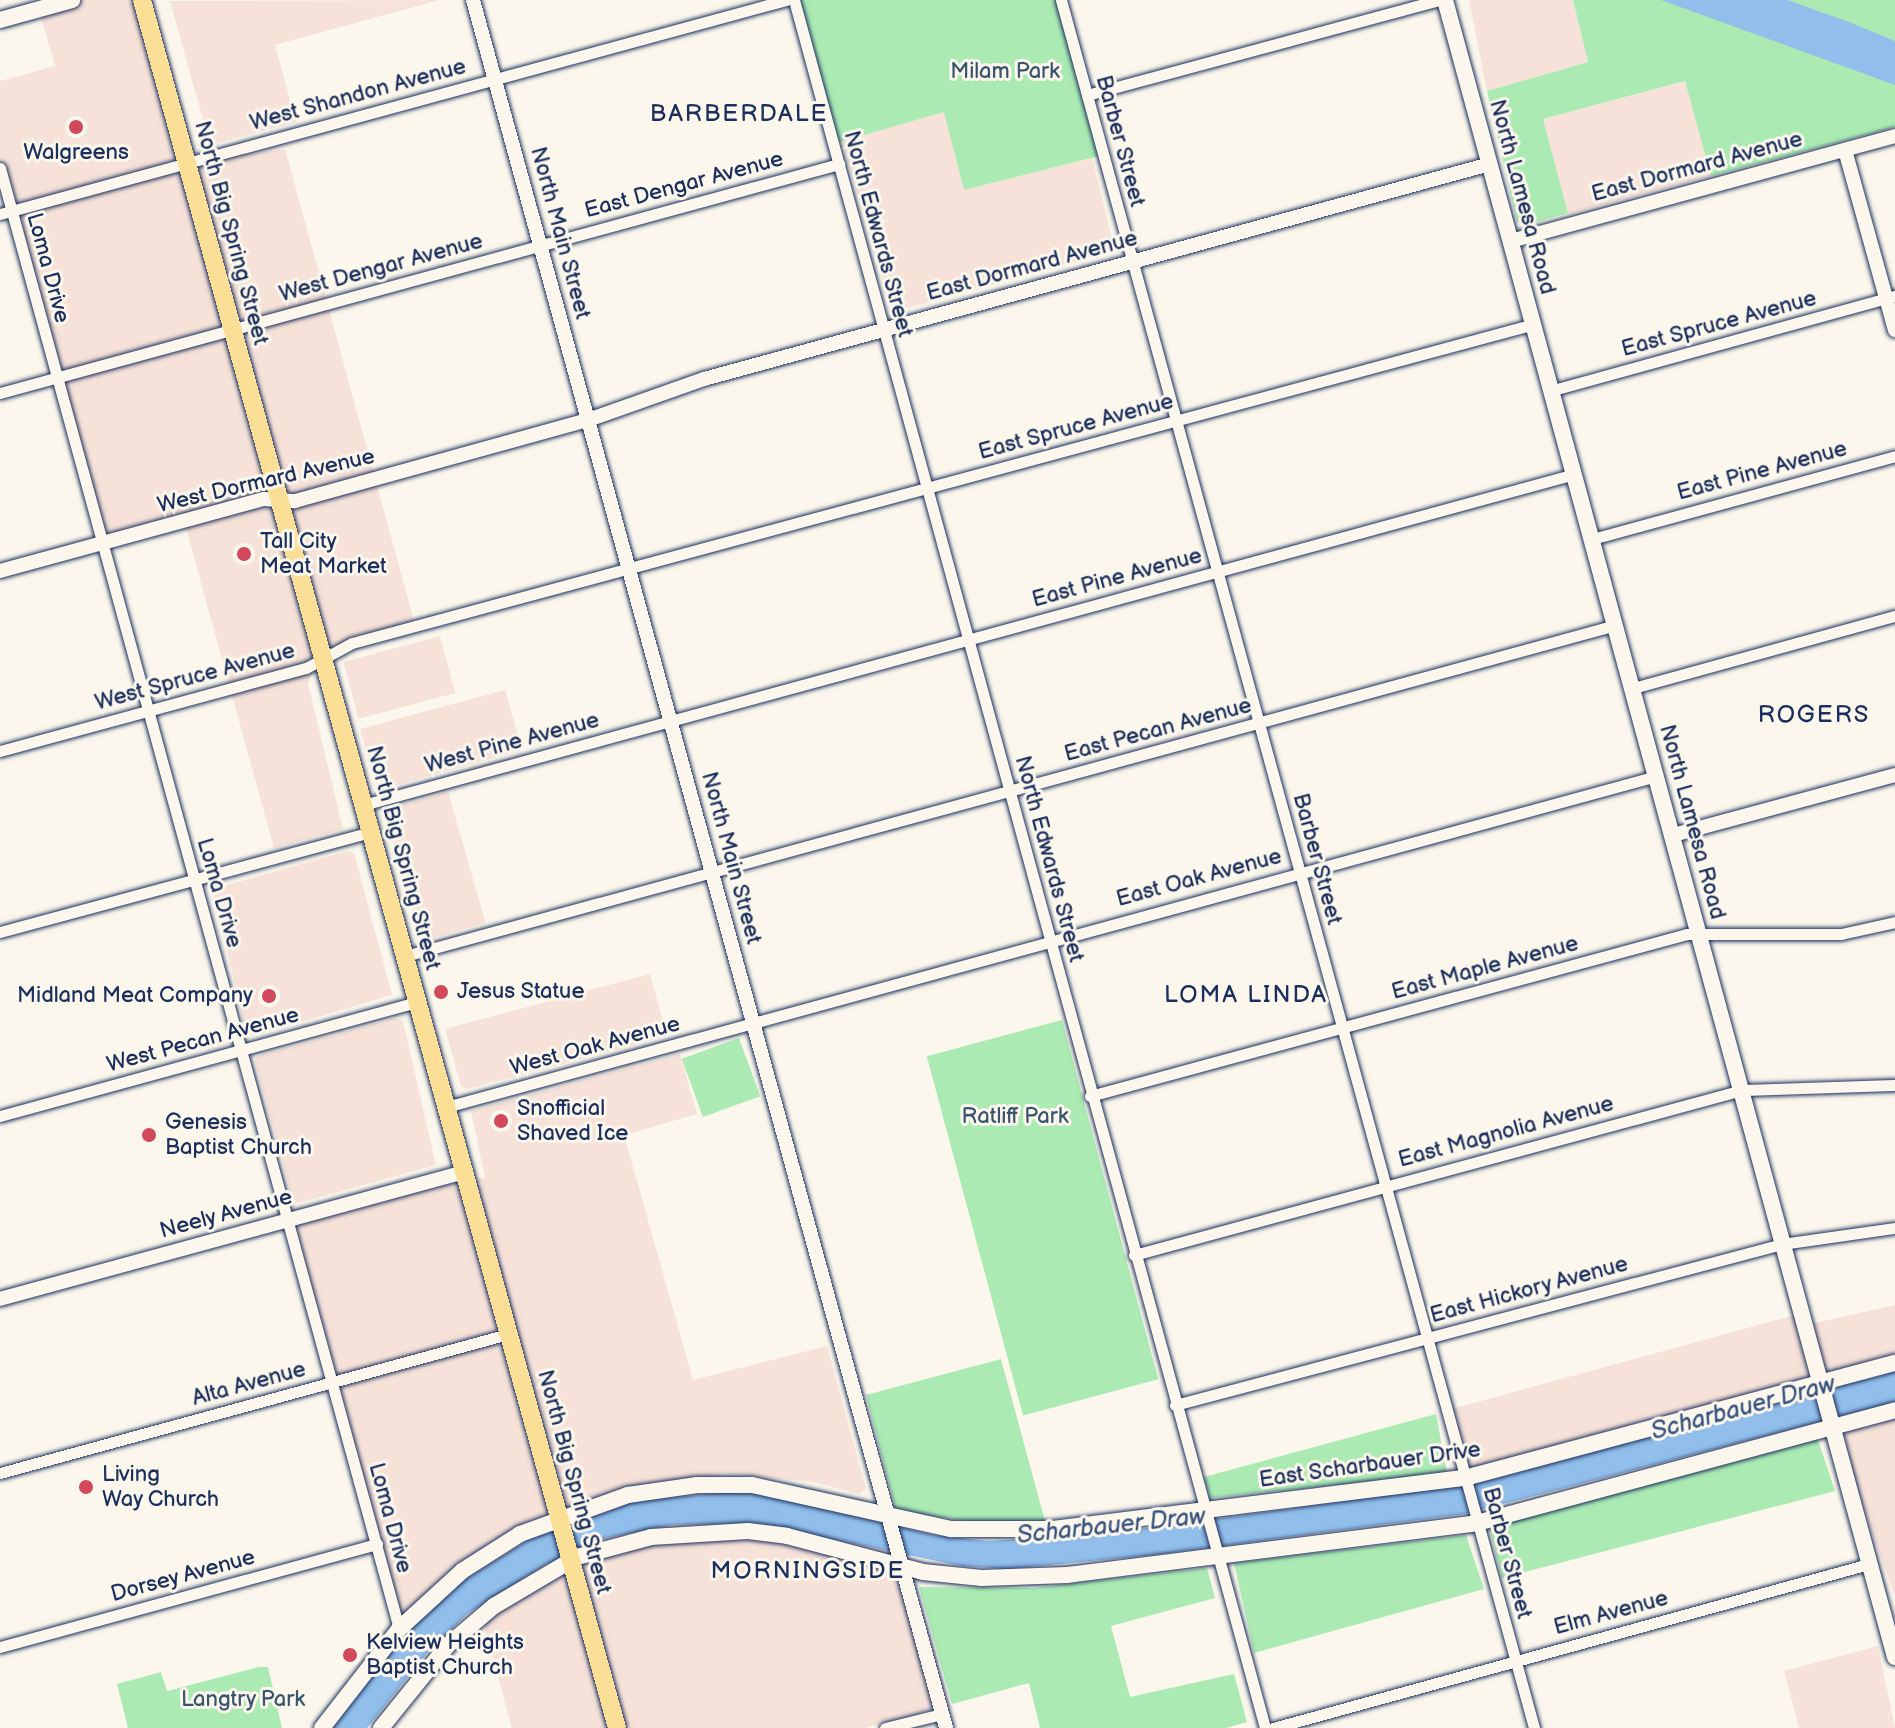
<!DOCTYPE html>
<html>
<head>
<meta charset="utf-8">
<style>
  body { margin:0 }
  #map { position:relative; width:1895px; height:1728px; overflow:hidden; background:#fbf7ec; font-family:"Balsamiq Sans",sans-serif }
  div>[style] { position:absolute }
  [style*='--x'] { left:calc(var(--x)*1px); top:calc(var(--y)*1px); width:calc(var(--w)*1px); rotate:calc(var(--a)*1deg) }
  .built>* { inset:0; background:#f6e2d8; transform-origin:0 0 }
  .green>* { inset:0; background:#abebb3; transform-origin:0 0 }
  .water>* { inset:0; background:#91beeb }
  .roads { filter:drop-shadow(0 0 2px #1b2f5e) drop-shadow(0 0 2px #1b2f5e) }
  .minor>* { height:11px; margin:-5.5px; padding:0 5.5px; transform-origin:5.5px; border-radius:5.5px; background:#fbf7ec }
  .tertiary>* { height:14px; margin:-7px; padding:0 7px; transform-origin:7px; border-radius:7px; background:#fbf7ec }
  .secondary>* { height:16px; margin:-8px; padding:0 8px; transform-origin:8px; border-radius:8px; background:#fbf7ec }
  .trunk>* { height:18px; margin:-9px; padding:0 9px; transform-origin:9px; border-radius:9px; background:#fbdf96 }
  .dots>* { width:22px; height:22px; translate:-50% -50%; box-sizing:border-box; border:4px solid #fbf7ec; border-radius:50% }
  span { translate:-50% -50%; white-space:nowrap; text-align:center; line-height:1.15; -webkit-text-stroke:6px #fbf7ec; paint-order:stroke }
  .park-label { font-size:22px; color:#38556f }
  .street-label { font-size:22px; color:#1b2f5e }
  .poi-label { font-size:22px; color:#1b2f5e }
  .left { translate:0 -50%; text-align:left }
  .right { translate:-100% -50%; text-align:right }
  .neighbourhood-label { font-size:24px; color:#1b2f5e; letter-spacing:2px }
  .water-label { font-size:24px; color:#385381; font-style:italic }
</style>
</head>
<body>
<div id="map">
  <div class="built">
    <i style="clip-path:polygon(76px 0,149px 0,186px 163px,285px 149px,416px 628px,319px 655px,308px 684px,343px 829px,274px 848px,184px 521px,103px 543px,0 166px,0 81px,55px 66px,39px 10px)"></i>
    <i style="clip-path:polygon(439px 0,275px 45px,296px 122px,210px 145px,170px 1px)"></i>
    <i style="clip-path:polygon(1469px 0,1573px 0,1588px 62px,1487px 91px)"></i>
    <i style="left:1686px;top:81px;width:98px;height:148px;rotate:75deg"></i>
    <i style="clip-path:polygon(945px 112px,964px 190px,1092px 158px,1115px 251px,893px 312px,842px 141px)"></i>
    <i style="left:440px;top:636px;width:59px;height:100px;rotate:75deg"></i>
    <i style="clip-path:polygon(505px 690px,522px 750px,382px 789px,376px 786px,360px 729px)"></i>
    <i style="left:448px;top:792px;width:136px;height:67px;rotate:74deg"></i>
    <i style="clip-path:polygon(348px 851px,354px 853px,392px 995px,253px 1036px,246px 1032px,213px 889px)"></i>
    <i style="clip-path:polygon(650px 974px,667px 1036px,467px 1089px,461px 1086px,445px 1029px)"></i>
    <i style="clip-path:polygon(397px 1018px,403px 1022px,436px 1165px,298px 1203px,293px 1200px,255px 1061px,258px 1056px)"></i>
    <i style="clip-path:polygon(680px 1054px,697px 1114px,624px 1135px,693px 1380px,827px 1346px,866px 1489px,859px 1494px,814px 1482px,718px 1473px,746px 1508px,894px 1543px,940px 1707px,865px 1728px,512px 1728px,475px 1593px,407px 1654px,288px 1220px,369px 1198px,485px 1178px,471px 1111px)"></i>
    <i style="clip-path:polygon(1895px 1305px,1895px 1597px,1828px 1407px,1472px 1500px,1448px 1410px,1802px 1313px,1806px 1325px)"></i>
    <i style="clip-path:polygon(1878px 1646px,1895px 1728px,1799px 1728px,1784px 1671px)"></i>
  </div>
  <div class="green">
    <i style="clip-path:polygon(794px 0,1061px 0,1103px 155px,964px 190px,944px 112px,833px 144px)"></i>
    <i style="clip-path:polygon(1573px 0,1895px 0,1895px 127px,1711px 176px,1685px 81px,1543px 119px,1568px 213px,1526px 225px,1517px 222px,1487px 91px,1588px 62px)"></i>
    <i style="left:1062px;top:1020px;width:372px;height:140px;rotate:75deg"></i>
    <i style="left:739px;top:1038px;width:62px;height:61px;rotate:70deg"></i>
    <i style="clip-path:polygon(1001px 1359px,1045px 1521px,990px 1525px,896px 1510px,866px 1395px)"></i>
    <i style="clip-path:polygon(1436px 1414px,1447px 1473px,1210px 1498px,1204px 1477px)"></i>
    <i style="clip-path:polygon(1817px 1437px,1835px 1491px,1502px 1578px,1490px 1531px,1494px 1523px)"></i>
    <i style="clip-path:polygon(1466px 1535px,1484px 1589px,1254px 1653px,1234px 1563px)"></i>
    <i style="clip-path:polygon(1207px 1568px,1215px 1598px,1111px 1626px,1130px 1697px,1234px 1674px,1247px 1722px,1226px 1728px,1040px 1728px,1029px 1683px,952px 1704px,919px 1587px,1033px 1588px)"></i>
    <i style="clip-path:polygon(259px 1667px,268px 1667px,282px 1728px,128px 1728px,117px 1684px,161px 1672px,167px 1691px)"></i>
  </div>
  <div class="water">
    <i style="clip-path:polygon(1661px 0,1787px 0,1849px 22px,1895px 41px,1895px 85px)"></i>
    <i style="clip-path:polygon(1895px 1372px,1895px 1402px,1464px 1514px,1153px 1555px,1009px 1569px,961px 1566px,755px 1523px,671px 1525px,606px 1538px,546px 1564px,467px 1614px,431px 1648px,367px 1728px,332px 1728px,402px 1635px,451px 1588px,537px 1535px,637px 1501px,727px 1492px,769px 1495px,933px 1535px,988px 1541px,1111px 1533px,1457px 1486px)"></i>
  </div>
  <div class="roads">
    <div class="minor">
      <i style="--x:794;--y:0;--w:1791;--a:74.75"></i>
      <i style="--x:1061;--y:0;--w:1792;--a:74.69"></i>
      <i style="--x:1087;--y:95;--w:364;--a:-15.1"></i>
      <i style="--x:0;--y:168;--w:1515;--a:74.72"></i>
      <i style="--x:0;--y:214;--w:815;--a:-15.23"></i>
      <i style="--x:1553;--y:390;--w:355;--a:-15.4"></i>
      <i style="--x:0;--y:393;--w:870;--a:-15.27"></i>
      <i style="--x:1592;--y:539;--w:314;--a:-15.3"></i>
      <i style="--x:1633;--y:688;--w:272;--a:-15.4"></i>
      <i style="--x:0;--y:751;--w:317;--a:-15.2"></i>
      <i style="--x:306;--y:668;--w:52;--a:-28.5"></i>
      <i style="--x:352;--y:643;--w:1224;--a:-15.1"></i>
      <i style="--x:363;--y:805;--w:1256;--a:-15.28"></i>
      <i style="--x:0;--y:932;--w:384;--a:-15.1"></i>
      <i style="--x:405;--y:956;--w:1255;--a:-15.29"></i>
      <i style="--x:1090;--y:1096;--w:619;--a:-15.18"></i>
      <i style="--x:1687;--y:934;--w:154;--a:0"></i>
      <i style="--x:1841;--y:934;--w:55;--a:-12.5"></i>
      <i style="--x:446;--y:1107;--w:1255;--a:-15.29"></i>
      <i style="--x:0;--y:1116;--w:432;--a:-15.3"></i>
      <i style="--x:1134;--y:1255;--w:630;--a:-15.18"></i>
      <i style="--x:1742;--y:1090;--w:153;--a:-1.9"></i>
      <i style="--x:1175;--y:1405;--w:628;--a:-14.86"></i>
      <i style="--x:1782;--y:1244;--w:114;--a:-8.1"></i>
      <i style="--x:0;--y:1473;--w:527;--a:-15.3"></i>
      <i style="--x:0;--y:1647;--w:391;--a:-15.3"></i>
      <i style="--x:885;--y:1728;--w:59;--a:-13.8"></i>
      <i style="--x:1273;--y:1728;--w:618;--a:-15.39"></i>
    </div>
    <div class="tertiary">
      <i style="--x:473;--y:0;--w:1792;--a:74.69"></i>
      <i style="--x:1845;--y:150;--w:187;--a:74.5"></i>
      <i style="--x:1511;--y:241;--w:398;--a:-15.3"></i>
      <i style="--x:0;--y:571;--w:274;--a:-15.3"></i>
      <i style="--x:264;--y:499;--w:31;--a:4"></i>
      <i style="--x:295;--y:501;--w:304;--a:-15.5"></i>
      <i style="--x:588;--y:420;--w:123;--a:-19.5"></i>
      <i style="--x:704;--y:379;--w:815;--a:-15.3"></i>
      <i style="--x:1673;--y:835;--w:230;--a:-15.1"></i>
      <i style="--x:0;--y:1299;--w:481;--a:-15.3"></i>
    </div>
    <div class="secondary">
      <i style="--x:1445;--y:0;--w:1717;--a:74.81"></i>
      <i style="--x:0;--y:20;--w:75;--a:-15.5"></i>
      <i style="--x:322;--y:1728;--w:125;--a:-52.1"></i>
      <i style="--x:399;--y:1629;--w:86;--a:-42.6"></i>
      <i style="--x:462;--y:1571;--w:69;--a:-32.5"></i>
      <i style="--x:520;--y:1534;--w:115;--a:-19.9"></i>
      <i style="--x:628;--y:1495;--w:70;--a:-8.2"></i>
      <i style="--x:697;--y:1485;--w:55;--a:0"></i>
      <i style="--x:752;--y:1485;--w:204;--a:12.5"></i>
      <i style="--x:951;--y:1529;--w:102;--a:0"></i>
      <i style="--x:1053;--y:1529;--w:415;--a:-7.1"></i>
      <i style="--x:1465;--y:1478;--w:445;--a:-15"></i>
      <i style="--x:381;--y:1728;--w:107;--a:-51.1"></i>
      <i style="--x:448;--y:1645;--w:60;--a:-40.3"></i>
      <i style="--x:494;--y:1606;--w:96;--a:-30.6"></i>
      <i style="--x:577;--y:1557;--w:77;--a:-15.1"></i>
      <i style="--x:651;--y:1537;--w:97;--a:-3.5"></i>
      <i style="--x:748;--y:1531;--w:39;--a:7"></i>
      <i style="--x:787;--y:1536;--w:141;--a:14.8"></i>
      <i style="--x:923;--y:1572;--w:59;--a:5.8"></i>
      <i style="--x:982;--y:1578;--w:85;--a:-2"></i>
      <i style="--x:1067;--y:1575;--w:413;--a:-7.2"></i>
      <i style="--x:1477;--y:1523;--w:433;--a:-15.1"></i>
    </div>
    <div class="trunk">
      <i style="--x:142;--y:0;--w:1792;--a:74.63"></i>
    </div>
  </div>
  <div class="dots">
    <i style="left:76px;top:127px;background:#d1495b"></i>
    <i style="left:244px;top:554px;background:#d1495b"></i>
    <i style="left:441px;top:992px;background:#d1495b"></i>
    <i style="left:269px;top:996px;background:#d1495b"></i>
    <i style="left:501px;top:1121px;background:#d1495b"></i>
    <i style="left:149px;top:1135px;background:#d1495b"></i>
    <i style="left:86px;top:1487px;background:#d1495b"></i>
    <i style="left:350px;top:1655px;background:#d1495b"></i>
  </div>
  <div class="park-label">
    <span style="left:1005px;top:72px">Milam Park</span>
    <span style="left:1015px;top:1117px">Ratliff Park</span>
    <span style="left:243px;top:1700px">Langtry Park</span>
  </div>
  <div class="street-label">
    <span style="left:358px;top:95px;rotate:-15deg">West Shandon Avenue</span>
    <span style="left:1120px;top:141px;rotate:75deg">Barber Street</span>
    <span style="left:1697px;top:167px;rotate:-15deg">East Dormard Avenue</span>
    <span style="left:684px;top:185px;rotate:-15deg">East Dengar Avenue</span>
    <span style="left:1522px;top:197px;rotate:75deg">North Lamesa Road</span>
    <span style="left:231px;top:233px;rotate:75deg">North Big Spring Street</span>
    <span style="left:560px;top:233px;rotate:75deg">North Main Street</span>
    <span style="left:878px;top:234px;rotate:75deg">North Edwards Street</span>
    <span style="left:1032px;top:266px;rotate:-15deg">East Dormard Avenue</span>
    <span style="left:48px;top:268px;rotate:75deg">Loma Drive</span>
    <span style="left:381px;top:268px;rotate:-15deg">West Dengar Avenue</span>
    <span style="left:1719px;top:324px;rotate:-15deg">East Spruce Avenue</span>
    <span style="left:1076px;top:427px;rotate:-15deg">East Spruce Avenue</span>
    <span style="left:1762px;top:471px;rotate:-15deg">East Pine Avenue</span>
    <span style="left:266px;top:481px;rotate:-13deg">West Dormard Avenue</span>
    <span style="left:1117px;top:578px;rotate:-15deg">East Pine Avenue</span>
    <span style="left:195px;top:677px;rotate:-15deg">West Spruce Avenue</span>
    <span style="left:1158px;top:730px;rotate:-15deg">East Pecan Avenue</span>
    <span style="left:512px;top:743px;rotate:-15deg">West Pine Avenue</span>
    <span style="left:1692px;top:822px;rotate:75deg">North Lamesa Road</span>
    <span style="left:403px;top:858px;rotate:75deg">North Big Spring Street</span>
    <span style="left:731px;top:858px;rotate:75deg">North Main Street</span>
    <span style="left:1049px;top:859px;rotate:75deg">North Edwards Street</span>
    <span style="left:1317px;top:859px;rotate:75deg">Barber Street</span>
    <span style="left:1199px;top:878px;rotate:-15deg">East Oak Avenue</span>
    <span style="left:219px;top:893px;rotate:74deg">Loma Drive</span>
    <span style="left:1485px;top:968px;rotate:-15deg">East Maple Avenue</span>
    <span style="left:203px;top:1040px;rotate:-15deg">West Pecan Avenue</span>
    <span style="left:595px;top:1046px;rotate:-15deg">West Oak Avenue</span>
    <span style="left:1506px;top:1132px;rotate:-15deg">East Magnolia Avenue</span>
    <span style="left:226px;top:1214px;rotate:-15deg">Neely Avenue</span>
    <span style="left:1529px;top:1290px;rotate:-15deg">East Hickory Avenue</span>
    <span style="left:249px;top:1384px;rotate:-15deg">Alta Avenue</span>
    <span style="left:1370px;top:1465px;rotate:-8deg">East Scharbauer Drive</span>
    <span style="left:574px;top:1482px;rotate:75deg">North Big Spring Street</span>
    <span style="left:390px;top:1518px;rotate:75deg">Loma Drive</span>
    <span style="left:1507px;top:1553px;rotate:75deg">Barber Street</span>
    <span style="left:183px;top:1576px;rotate:-15deg">Dorsey Avenue</span>
    <span style="left:1611px;top:1613px;rotate:-15deg">Elm Avenue</span>
  </div>
  <div class="poi-label">
    <span style="left:76px;top:153px">Walgreens</span>
    <span class="left" style="left:260px;top:554px">Tall City<br>Meat Market</span>
    <span class="left" style="left:457px;top:992px">Jesus Statue</span>
    <span class="right" style="left:253px;top:996px">Midland Meat Company</span>
    <span class="left" style="left:517px;top:1121px">Snofficial<br>Shaved Ice</span>
    <span class="left" style="left:165px;top:1135px">Genesis<br>Baptist Church</span>
    <span class="left" style="left:102px;top:1487px">Living<br>Way Church</span>
    <span class="left" style="left:366px;top:1655px">Kelview Heights<br>Baptist Church</span>
  </div>
  <div class="neighbourhood-label">
    <span style="left:739px;top:114px">BARBERDALE</span>
    <span style="left:1814px;top:715px">ROGERS</span>
    <span style="left:1246px;top:995px">LOMA LINDA</span>
    <span style="left:808px;top:1571px">MORNINGSIDE</span>
  </div>
  <div class="water-label">
    <span style="left:1743px;top:1408px;rotate:-15deg">Scharbauer Draw</span>
    <span style="left:1111px;top:1526px;rotate:-6deg">Scharbauer Draw</span>
  </div>
</div>
</body>
</html>
